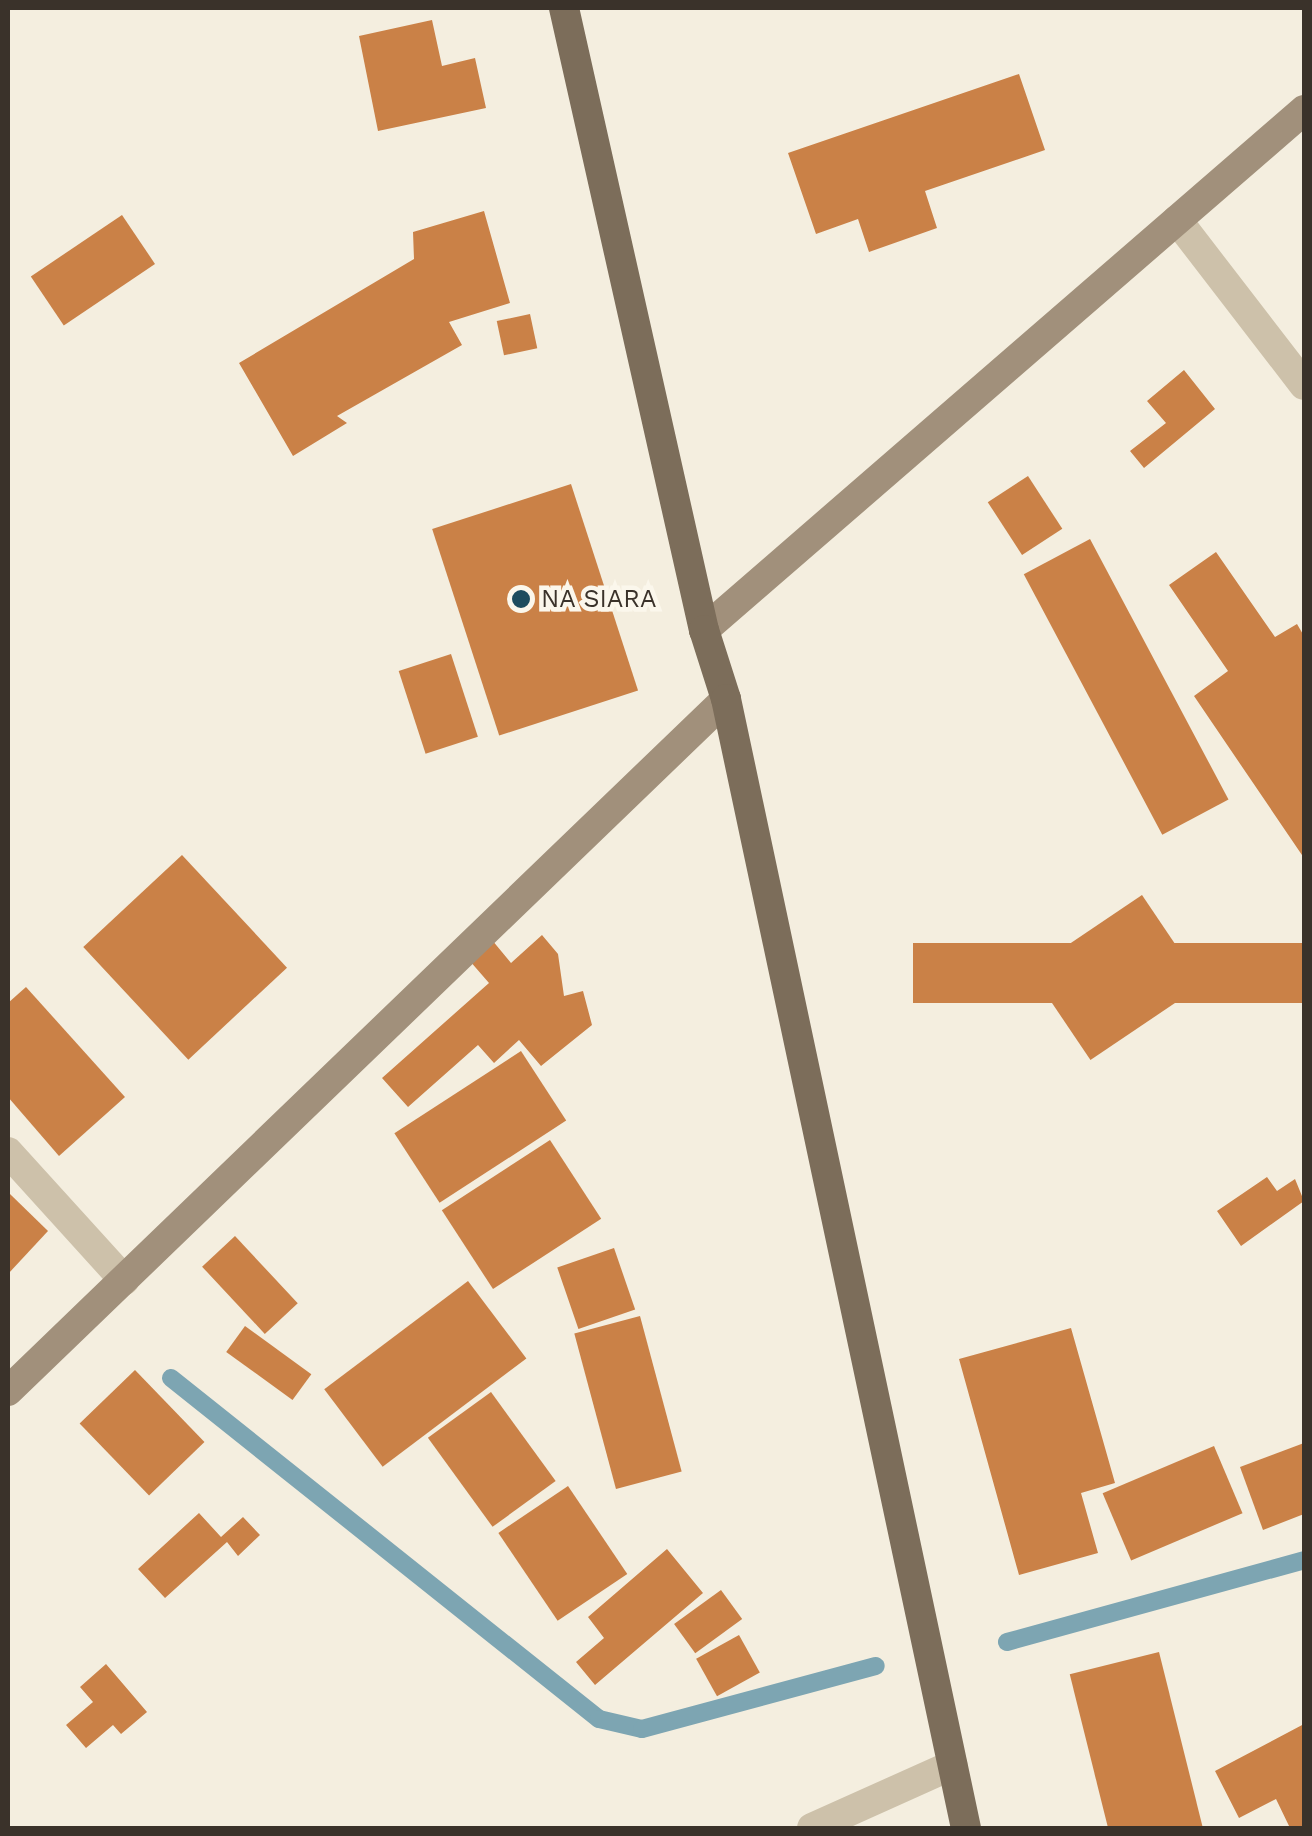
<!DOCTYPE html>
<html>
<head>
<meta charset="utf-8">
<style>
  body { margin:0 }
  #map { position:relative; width:1312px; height:1836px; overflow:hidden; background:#f4eedf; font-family:"Work Sans",sans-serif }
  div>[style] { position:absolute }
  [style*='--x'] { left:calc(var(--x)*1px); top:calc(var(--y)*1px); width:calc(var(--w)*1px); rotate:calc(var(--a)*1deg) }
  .stream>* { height:18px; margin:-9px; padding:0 9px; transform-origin:9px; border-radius:9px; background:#7da5b2 }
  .building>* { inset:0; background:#ca8147; transform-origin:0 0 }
  .street>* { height:30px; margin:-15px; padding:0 15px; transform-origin:15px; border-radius:15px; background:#cdc1aa }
  .secondary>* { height:30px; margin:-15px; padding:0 15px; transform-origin:15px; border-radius:15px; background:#a1907b }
  .primary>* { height:30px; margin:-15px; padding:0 15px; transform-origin:15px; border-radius:15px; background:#7c6d5a }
  .dots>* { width:28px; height:28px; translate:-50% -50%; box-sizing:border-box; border:5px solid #fbf7ec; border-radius:50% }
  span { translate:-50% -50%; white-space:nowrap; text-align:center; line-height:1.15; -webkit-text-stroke:9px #fbf7ec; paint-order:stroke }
  .poi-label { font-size:25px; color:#3a322a }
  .left { translate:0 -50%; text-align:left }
  .frame { position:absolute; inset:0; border:10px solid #3a322a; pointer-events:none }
</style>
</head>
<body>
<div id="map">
  <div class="stream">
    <i style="--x:171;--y:1378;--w:547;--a:38.55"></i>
    <i style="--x:599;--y:1719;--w:44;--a:13.1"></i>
    <i style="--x:642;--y:1729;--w:242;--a:-15.1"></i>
    <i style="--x:1007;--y:1642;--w:308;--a:-15.4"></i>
  </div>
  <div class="building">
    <i style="clip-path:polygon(432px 20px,442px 66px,475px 58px,486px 108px,378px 131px,359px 36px)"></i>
    <i style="clip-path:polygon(1019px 74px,1045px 150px,925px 191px,937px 228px,869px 252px,858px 219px,816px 234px,788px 153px)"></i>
    <i style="clip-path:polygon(484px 211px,510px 303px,449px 322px,462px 345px,337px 416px,347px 423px,293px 456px,239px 363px,414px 259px,413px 232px)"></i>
    <i style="left:122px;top:215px;width:59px;height:110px;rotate:56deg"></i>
    <i style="left:530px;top:314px;width:35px;height:34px;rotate:78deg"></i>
    <i style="clip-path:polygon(1184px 370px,1215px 409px,1144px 468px,1130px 451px,1166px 423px,1147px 401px)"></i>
    <i style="left:1028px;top:476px;width:63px;height:48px;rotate:57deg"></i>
    <i style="left:571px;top:484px;width:217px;height:146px;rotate:72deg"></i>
    <i style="left:1090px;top:539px;width:295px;height:75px;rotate:62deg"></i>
    <i style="clip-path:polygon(1216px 552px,1275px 637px,1297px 624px,1304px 636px,1304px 858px,1194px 696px,1228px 671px,1169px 585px)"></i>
    <i style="left:451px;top:654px;width:87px;height:55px;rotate:72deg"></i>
    <i style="left:182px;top:855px;width:154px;height:135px;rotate:47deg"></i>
    <i style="left:1142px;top:895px;width:108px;height:135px;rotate:56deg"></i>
    <i style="clip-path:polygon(542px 935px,558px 954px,564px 996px,583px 991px,592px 1025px,541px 1066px,519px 1040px,494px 1063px,478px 1045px,408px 1107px,382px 1078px,489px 983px,469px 960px,492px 940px,511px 963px)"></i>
    <i style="left:1304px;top:943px;width:60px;height:391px;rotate:90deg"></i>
    <i style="clip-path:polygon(26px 987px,125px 1097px,59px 1156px,8px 1097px,8px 1003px)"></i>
    <i style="left:521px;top:1051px;width:83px;height:151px;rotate:57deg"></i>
    <i style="left:550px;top:1140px;width:94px;height:129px;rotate:57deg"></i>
    <i style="clip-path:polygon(1267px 1177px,1277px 1191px,1295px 1179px,1304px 1201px,1241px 1246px,1217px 1211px)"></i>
    <i style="clip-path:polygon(10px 1194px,48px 1231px,8px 1274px,8px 1197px)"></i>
    <i style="left:235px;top:1236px;width:92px;height:45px;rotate:47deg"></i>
    <i style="left:614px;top:1248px;width:65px;height:60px;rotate:71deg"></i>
    <i style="left:468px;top:1281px;width:97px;height:180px;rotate:53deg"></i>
    <i style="left:640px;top:1316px;width:161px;height:68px;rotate:75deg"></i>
    <i style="left:245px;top:1326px;width:82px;height:32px;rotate:36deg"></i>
    <i style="clip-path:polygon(1071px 1328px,1115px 1483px,1081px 1493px,1098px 1553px,1019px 1575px,959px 1359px)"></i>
    <i style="left:135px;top:1370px;width:100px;height:77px;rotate:46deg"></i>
    <i style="left:491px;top:1392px;width:110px;height:78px;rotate:54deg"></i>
    <i style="clip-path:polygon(1304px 1443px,1304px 1514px,1263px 1530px,1240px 1467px)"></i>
    <i style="left:1214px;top:1446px;width:73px;height:121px;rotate:67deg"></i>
    <i style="left:568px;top:1486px;width:106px;height:84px;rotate:56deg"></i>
    <i style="clip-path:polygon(199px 1513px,221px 1537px,243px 1517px,260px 1535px,238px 1556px,227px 1542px,165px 1598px,138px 1569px)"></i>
    <i style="clip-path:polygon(667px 1549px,703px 1593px,595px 1685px,576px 1662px,604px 1638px,588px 1617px)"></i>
    <i style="left:721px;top:1590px;width:36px;height:58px;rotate:54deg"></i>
    <i style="left:739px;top:1635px;width:43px;height:49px;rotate:61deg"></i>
    <i style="left:1159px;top:1652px;width:181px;height:92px;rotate:76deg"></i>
    <i style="clip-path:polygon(106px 1664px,147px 1712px,121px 1734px,113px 1725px,86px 1748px,66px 1725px,93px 1702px,80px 1687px)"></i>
    <i style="clip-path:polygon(1304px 1724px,1304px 1828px,1290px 1828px,1276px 1799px,1239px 1818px,1215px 1771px)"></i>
  </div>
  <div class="street">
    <i style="--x:1177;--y:220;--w:208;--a:52.4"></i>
    <i style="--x:8;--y:1152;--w:173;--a:47.8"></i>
    <i style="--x:812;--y:1828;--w:154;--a:-24.2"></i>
  </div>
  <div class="secondary">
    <i style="--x:704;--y:630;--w:794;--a:-40.91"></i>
    <i style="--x:8;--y:1391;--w:997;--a:-43.94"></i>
  </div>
  <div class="primary">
    <i style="--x:564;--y:8;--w:638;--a:77.32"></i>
    <i style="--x:704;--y:630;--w:72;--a:72.3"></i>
    <i style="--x:726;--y:699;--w:1154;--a:78"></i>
  </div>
  <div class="dots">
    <i style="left:521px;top:599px;background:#1d4c5e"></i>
  </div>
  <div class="poi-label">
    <span class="left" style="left:541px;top:599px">NA SIARA</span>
  </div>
  <div class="frame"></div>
</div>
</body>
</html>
